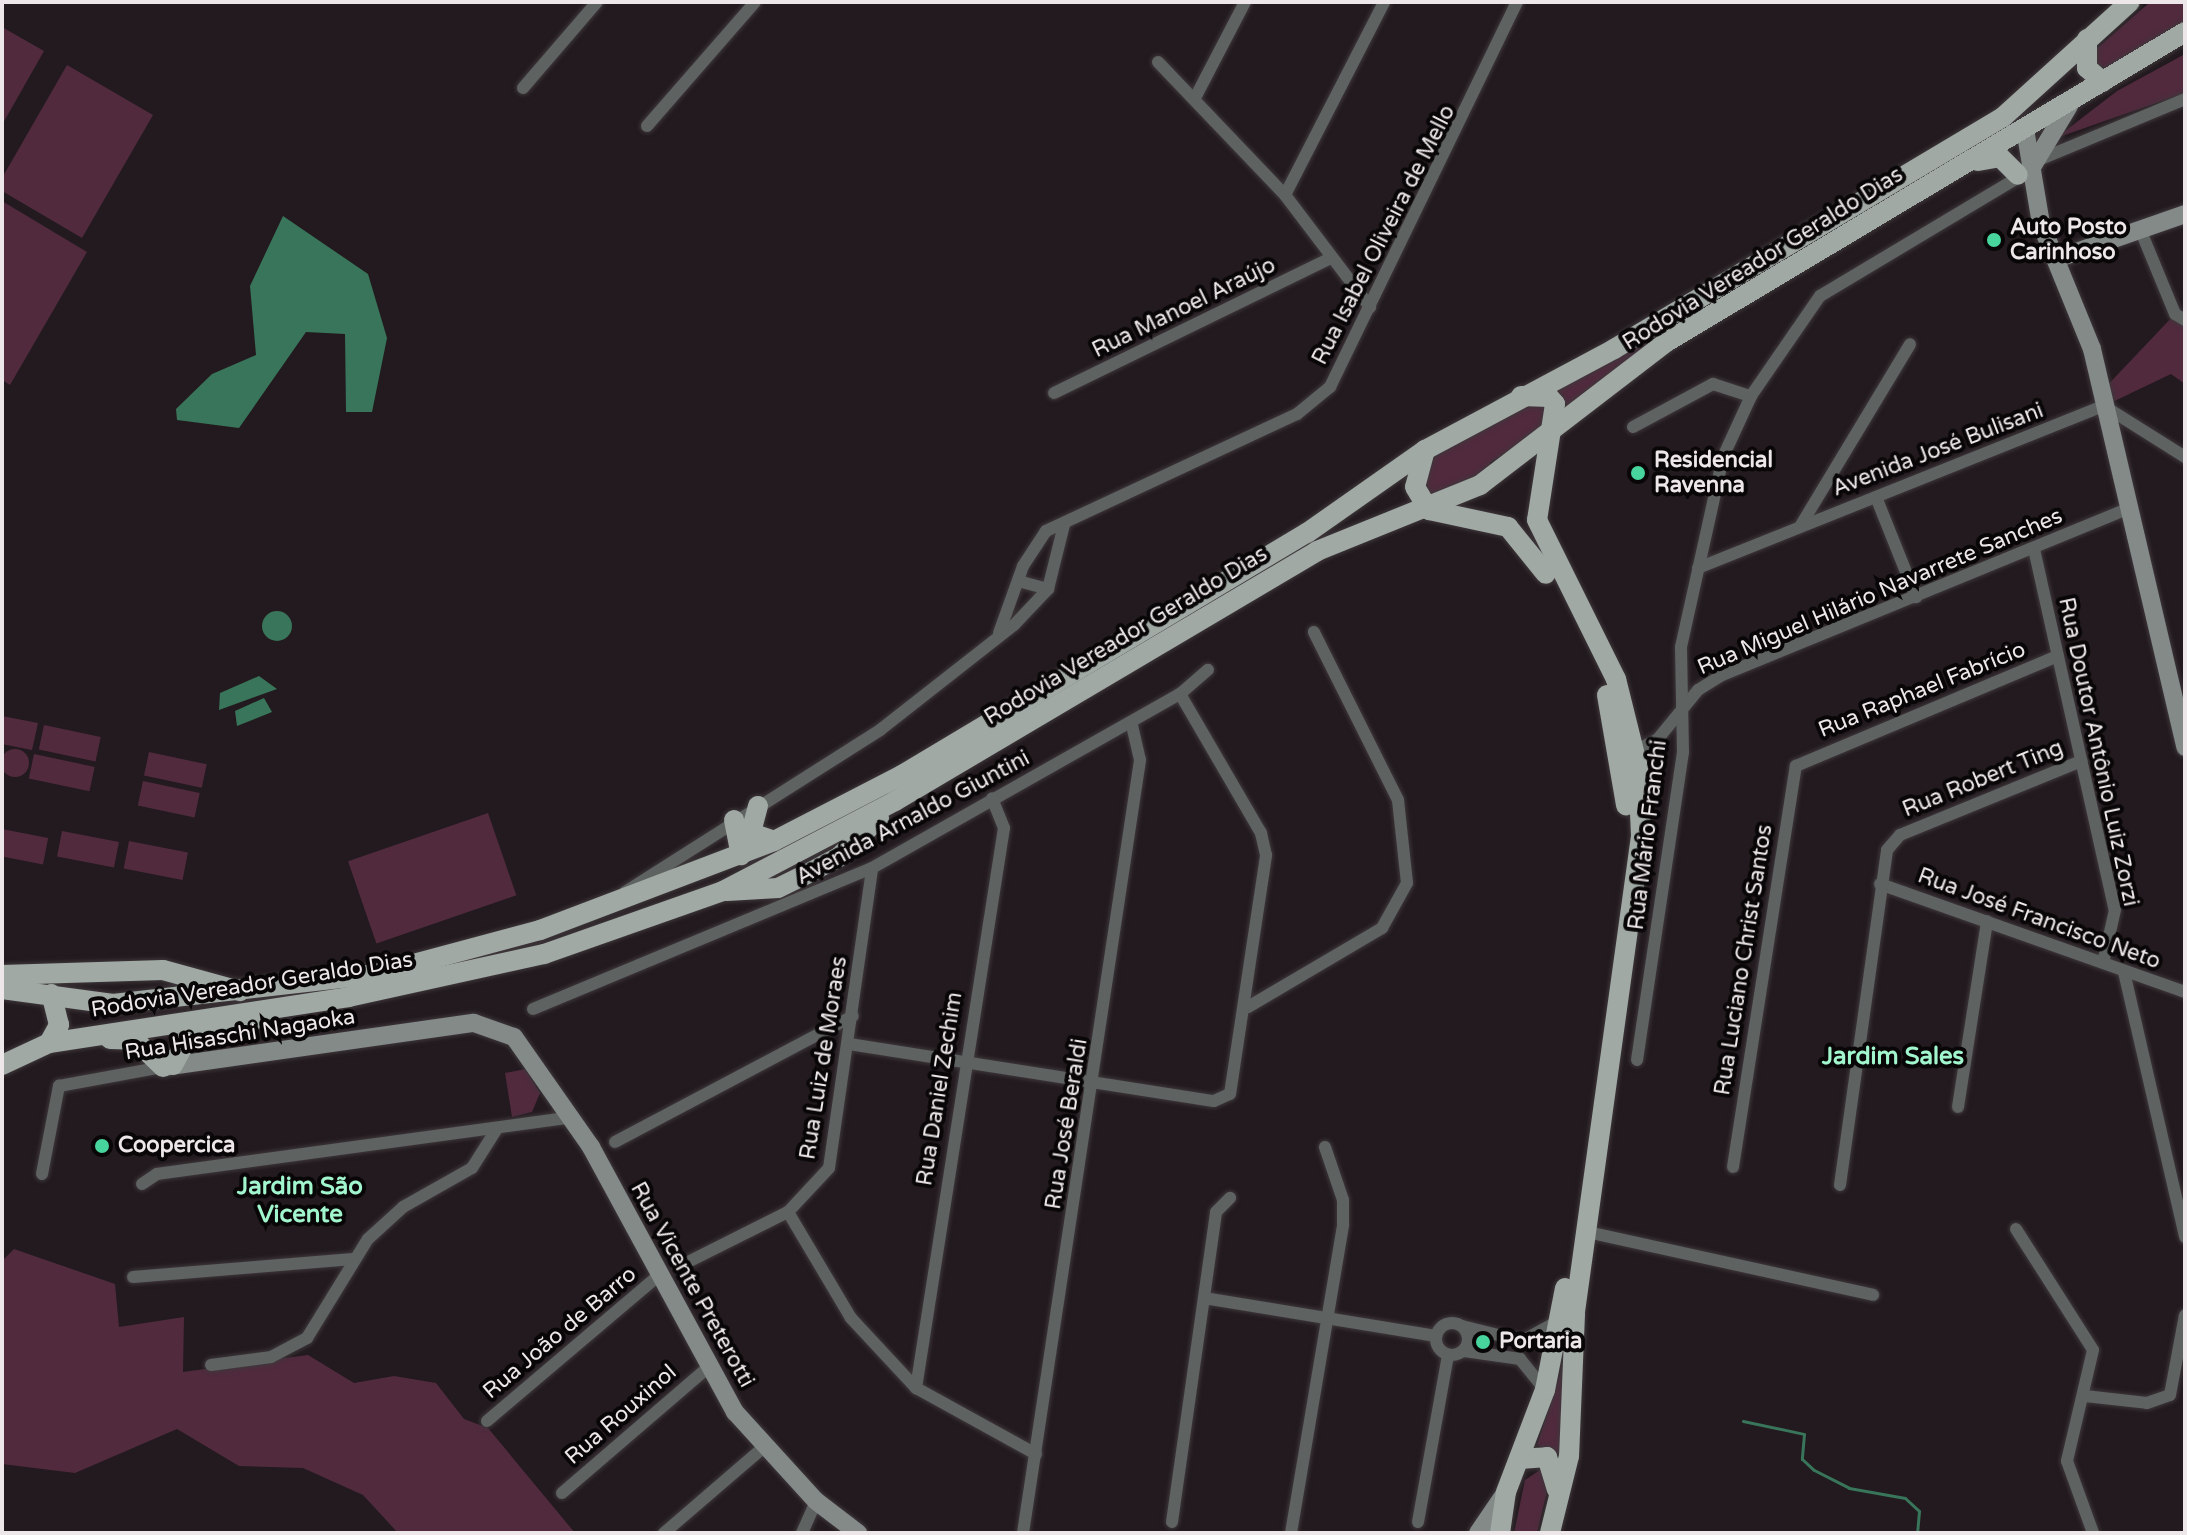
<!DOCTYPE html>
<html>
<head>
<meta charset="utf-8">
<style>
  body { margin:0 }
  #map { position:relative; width:2187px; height:1535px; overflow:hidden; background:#221a1e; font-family:"Varela Round",sans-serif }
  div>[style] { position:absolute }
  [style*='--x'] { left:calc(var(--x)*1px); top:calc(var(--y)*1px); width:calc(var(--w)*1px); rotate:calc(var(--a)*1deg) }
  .green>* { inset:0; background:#512a3e; transform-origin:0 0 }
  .round { border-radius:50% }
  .water>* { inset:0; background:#38755a }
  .stream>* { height:3px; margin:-1.5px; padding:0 1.5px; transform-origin:1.5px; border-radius:1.5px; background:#38755a }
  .roads { filter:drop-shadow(0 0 2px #3e373b) drop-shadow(0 0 2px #3e373b) }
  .street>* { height:12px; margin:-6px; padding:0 6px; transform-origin:6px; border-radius:6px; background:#5e6260 }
  .street>.ring { margin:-6px; padding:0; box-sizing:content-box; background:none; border:12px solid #5e6260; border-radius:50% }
  .secondary>* { height:18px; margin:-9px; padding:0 9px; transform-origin:9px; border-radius:9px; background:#838a87 }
  .primary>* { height:20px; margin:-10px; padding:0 10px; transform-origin:10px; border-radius:10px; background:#a0a9a4 }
  .dots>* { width:22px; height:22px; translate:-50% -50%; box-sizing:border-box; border:4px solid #090607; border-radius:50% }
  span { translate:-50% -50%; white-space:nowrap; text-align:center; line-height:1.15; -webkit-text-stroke:8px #090607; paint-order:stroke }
  .poi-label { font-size:22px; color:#ede7ea; font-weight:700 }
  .left { translate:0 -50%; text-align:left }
  .street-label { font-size:22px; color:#ede7ea }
  .neighbourhood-label { font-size:24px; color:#a1f6ce; font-weight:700 }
  .frame { position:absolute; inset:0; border:4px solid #ede7ea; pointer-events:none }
</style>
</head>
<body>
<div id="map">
  <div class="green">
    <i style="clip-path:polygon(2150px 2px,2185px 2px,2185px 20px,2107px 69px,2095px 63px,2094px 51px)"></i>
    <i style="clip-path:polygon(2px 27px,44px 51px,2px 125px)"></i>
    <i style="clip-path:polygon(2185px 54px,2185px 93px,2056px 138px,2117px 91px)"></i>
    <i style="clip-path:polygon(67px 65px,153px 115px,82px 238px,2px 191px,2px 178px)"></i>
    <i style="clip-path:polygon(1919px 178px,1565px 417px,1547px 389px)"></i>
    <i style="clip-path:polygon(2px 201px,87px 252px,10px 385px,2px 380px)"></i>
    <i style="clip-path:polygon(2175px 314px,2185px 326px,2185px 384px,2171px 374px,2104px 406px,2101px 392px)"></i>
    <i style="clip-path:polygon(1526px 404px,1545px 406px,1546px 427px,1491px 462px,1483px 476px,1433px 499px,1423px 491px,1422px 464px)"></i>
    <i style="clip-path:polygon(2px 716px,38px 723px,32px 750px,2px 744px)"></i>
    <i style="left:44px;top:725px;width:58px;height:25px;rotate:12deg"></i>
    <i class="round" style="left:1px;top:749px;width:28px;height:28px"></i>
    <i style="left:149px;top:752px;width:59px;height:24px;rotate:12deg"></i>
    <i style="left:34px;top:754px;width:62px;height:25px;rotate:12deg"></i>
    <i style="left:143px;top:781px;width:58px;height:25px;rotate:12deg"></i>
    <i style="left:488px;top:813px;width:87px;height:148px;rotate:71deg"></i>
    <i style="left:2px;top:829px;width:47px;height:27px;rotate:11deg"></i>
    <i style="left:62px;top:831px;width:58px;height:26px;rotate:11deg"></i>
    <i style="left:129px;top:841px;width:60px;height:28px;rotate:11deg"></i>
    <i style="clip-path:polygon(525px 1069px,540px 1093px,532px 1112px,512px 1117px,505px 1073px)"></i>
    <i style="clip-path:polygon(14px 1249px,115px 1284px,119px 1327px,184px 1317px,183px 1372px,308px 1355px,354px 1383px,394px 1376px,436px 1383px,464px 1419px,488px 1428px,575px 1533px,398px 1533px,363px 1495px,303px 1468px,239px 1466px,177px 1429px,75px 1473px,2px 1464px,2px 1261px)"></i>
    <i style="clip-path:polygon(1563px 1365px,1562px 1455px,1537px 1445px)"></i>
    <i style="clip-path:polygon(1543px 1468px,1549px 1483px,1537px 1533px,1514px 1533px,1525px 1480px)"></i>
  </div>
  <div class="water">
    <i style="clip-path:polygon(283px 216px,368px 274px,387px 338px,372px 412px,346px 412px,345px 334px,306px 332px,239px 428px,177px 420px,176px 409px,212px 374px,256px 355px,250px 286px)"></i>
    <i class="round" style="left:262px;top:611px;width:30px;height:30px"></i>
    <i style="clip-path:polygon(259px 676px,277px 689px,219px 710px,220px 693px)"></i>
    <i style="clip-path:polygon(264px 698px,272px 712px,237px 726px,235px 711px)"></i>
  </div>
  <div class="stream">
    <i style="--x:1743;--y:1421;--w:62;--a:12"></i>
    <i style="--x:1804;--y:1434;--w:25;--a:95"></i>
    <i style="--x:1802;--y:1459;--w:16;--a:43"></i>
    <i style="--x:1814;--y:1470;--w:39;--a:27"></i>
    <i style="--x:1849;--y:1488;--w:57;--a:10.1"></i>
    <i style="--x:1905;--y:1498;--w:19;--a:43"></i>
    <i style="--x:1919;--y:1511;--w:22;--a:95"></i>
  </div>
  <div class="roads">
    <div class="street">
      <i style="--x:1158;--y:62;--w:184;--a:46.3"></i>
      <i style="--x:1285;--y:195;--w:141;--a:52.8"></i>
      <i style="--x:523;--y:88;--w:113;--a:-49.3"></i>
      <i style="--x:1195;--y:98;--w:108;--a:-62.5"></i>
      <i style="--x:647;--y:126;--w:164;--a:-48.9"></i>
      <i style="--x:2041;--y:159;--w:156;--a:-22.6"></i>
      <i style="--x:1285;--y:195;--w:217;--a:-62.8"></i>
      <i style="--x:2140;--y:229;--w:92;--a:67.6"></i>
      <i style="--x:2175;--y:314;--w:12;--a:31"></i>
      <i style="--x:1054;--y:393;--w:308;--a:-26"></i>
      <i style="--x:1633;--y:427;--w:91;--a:-28.3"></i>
      <i style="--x:1713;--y:384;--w:40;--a:18"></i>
      <i style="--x:1876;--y:497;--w:108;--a:68.2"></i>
      <i style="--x:1801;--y:525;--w:211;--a:-58.9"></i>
      <i style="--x:2034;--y:549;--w:370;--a:77.4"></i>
      <i style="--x:2115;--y:910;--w:54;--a:102.8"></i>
      <i style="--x:1698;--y:568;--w:437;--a:-21.8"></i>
      <i style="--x:2104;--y:406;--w:96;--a:32.2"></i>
      <i style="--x:1018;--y:581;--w:31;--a:15"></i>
      <i style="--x:999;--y:633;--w:71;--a:-70.3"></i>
      <i style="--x:1023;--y:566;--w:42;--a:-56.7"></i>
      <i style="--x:1046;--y:531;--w:277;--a:-25"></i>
      <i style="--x:1297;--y:414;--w:43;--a:-39.3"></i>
      <i style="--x:1330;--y:387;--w:428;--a:-64.1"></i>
      <i style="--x:1629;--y:754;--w:31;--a:-27"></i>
      <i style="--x:1657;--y:740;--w:65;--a:-50.6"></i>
      <i style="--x:1698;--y:690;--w:26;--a:-32"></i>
      <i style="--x:1720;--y:676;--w:442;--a:-22.3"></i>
      <i style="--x:1880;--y:884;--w:324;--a:19.5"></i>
      <i style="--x:625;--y:892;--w:302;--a:-32.4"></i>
      <i style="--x:880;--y:730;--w:170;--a:-38.1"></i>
      <i style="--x:1014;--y:625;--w:50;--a:-46.6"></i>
      <i style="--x:1048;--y:589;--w:66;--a:-76"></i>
      <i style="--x:2124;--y:972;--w:272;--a:77"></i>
      <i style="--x:1248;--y:1007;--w:156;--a:-30.5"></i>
      <i style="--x:1382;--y:928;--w:51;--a:-60.9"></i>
      <i style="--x:1407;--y:883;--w:83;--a:-96.2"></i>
      <i style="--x:1398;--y:800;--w:188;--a:-116.6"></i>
      <i style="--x:533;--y:1009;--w:367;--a:-22.6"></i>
      <i style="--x:872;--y:868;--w:354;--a:-29.5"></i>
      <i style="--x:1180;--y:694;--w:37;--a:-41"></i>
      <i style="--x:849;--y:1044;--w:369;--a:8.9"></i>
      <i style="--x:1214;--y:1101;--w:17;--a:-24"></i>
      <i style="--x:1230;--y:1094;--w:242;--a:-81.4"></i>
      <i style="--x:1266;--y:855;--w:23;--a:-103"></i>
      <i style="--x:1261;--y:833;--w:161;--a:-120.2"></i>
      <i style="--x:1637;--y:1060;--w:311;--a:-81.5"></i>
      <i style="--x:1683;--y:752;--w:105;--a:-91.1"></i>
      <i style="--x:1681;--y:647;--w:195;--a:-77.5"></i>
      <i style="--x:1723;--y:457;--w:67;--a:-65.3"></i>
      <i style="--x:1751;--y:396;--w:121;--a:-55.4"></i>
      <i style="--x:1820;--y:296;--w:235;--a:-30.9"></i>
      <i style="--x:1958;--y:1107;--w:188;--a:-81.1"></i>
      <i style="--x:615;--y:1142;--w:269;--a:-27.9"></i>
      <i style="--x:1733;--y:1167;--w:406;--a:-81.1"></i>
      <i style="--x:1796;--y:766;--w:284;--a:-22.8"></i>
      <i style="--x:42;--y:1174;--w:90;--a:-79.1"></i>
      <i style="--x:59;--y:1086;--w:106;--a:-10.4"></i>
      <i style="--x:142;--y:1184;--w:18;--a:-34"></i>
      <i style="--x:157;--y:1174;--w:420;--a:-7.8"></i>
      <i style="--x:1840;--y:1185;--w:338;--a:-82"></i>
      <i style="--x:1887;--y:850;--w:20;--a:-49"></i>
      <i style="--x:1900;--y:835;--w:196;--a:-22.2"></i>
      <i style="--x:788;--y:1212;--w:123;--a:59.3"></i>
      <i style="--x:851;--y:1318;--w:96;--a:47.1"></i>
      <i style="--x:916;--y:1388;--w:137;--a:28.8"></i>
      <i style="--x:2016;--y:1229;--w:143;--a:57.5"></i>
      <i style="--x:2093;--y:1350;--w:114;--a:103.2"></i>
      <i style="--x:2067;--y:1461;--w:77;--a:70.1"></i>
      <i style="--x:1587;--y:1232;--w:293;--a:12.4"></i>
      <i style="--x:678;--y:1267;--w:123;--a:-26.6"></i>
      <i style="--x:788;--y:1212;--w:60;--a:-47"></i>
      <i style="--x:829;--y:1168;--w:303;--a:-81.8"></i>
      <i style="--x:133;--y:1277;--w:221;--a:-4.7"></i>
      <i style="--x:1204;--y:1298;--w:235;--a:9.3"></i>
      <i class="ring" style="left:1436px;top:1323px;width:20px;height:20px"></i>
      <i style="--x:1462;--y:1326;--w:62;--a:14"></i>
      <i style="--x:1522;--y:1341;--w:43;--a:-28.9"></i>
      <i style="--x:1464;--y:1351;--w:57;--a:8.1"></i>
      <i style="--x:1520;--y:1359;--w:40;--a:51"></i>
      <i style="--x:211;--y:1365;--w:61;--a:-7.6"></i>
      <i style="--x:271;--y:1357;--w:41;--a:-27.8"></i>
      <i style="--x:307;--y:1338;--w:116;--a:-58.4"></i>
      <i style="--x:368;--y:1239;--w:47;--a:-42.4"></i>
      <i style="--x:403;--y:1207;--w:79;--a:-29.5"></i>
      <i style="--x:472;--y:1168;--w:45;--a:-57.7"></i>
      <i style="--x:916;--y:1388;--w:567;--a:-81.07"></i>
      <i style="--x:1004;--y:828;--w:32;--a:-112"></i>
      <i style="--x:2085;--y:1396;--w:62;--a:6.4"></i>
      <i style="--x:2147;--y:1403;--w:24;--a:-19"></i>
      <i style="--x:2170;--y:1395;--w:81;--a:-79.4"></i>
      <i style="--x:487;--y:1421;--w:224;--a:-40.3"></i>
      <i style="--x:562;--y:1493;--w:190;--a:-40.7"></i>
      <i style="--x:1172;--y:1522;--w:313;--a:-81.9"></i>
      <i style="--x:1216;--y:1212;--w:20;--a:-45"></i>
      <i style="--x:1418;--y:1522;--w:169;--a:-79.8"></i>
      <i style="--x:664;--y:1533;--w:132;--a:-40.7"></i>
      <i style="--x:802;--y:1533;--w:35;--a:-66"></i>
      <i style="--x:1023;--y:1533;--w:782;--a:-81.39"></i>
      <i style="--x:1140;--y:760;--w:39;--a:-103"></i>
      <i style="--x:1291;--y:1533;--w:313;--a:-80.4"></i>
      <i style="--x:1343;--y:1224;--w:24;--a:-90"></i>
      <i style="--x:1343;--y:1200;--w:56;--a:-108.8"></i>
    </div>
    <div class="secondary">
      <i style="--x:2025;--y:129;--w:96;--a:80.4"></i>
      <i style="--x:2041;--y:224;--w:135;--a:67.8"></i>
      <i style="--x:2092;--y:349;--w:409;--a:76.8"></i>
      <i style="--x:2029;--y:172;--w:77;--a:-58.8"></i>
      <i style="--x:2056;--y:259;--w:137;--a:-19.2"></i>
      <i style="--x:163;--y:1067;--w:314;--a:-8.1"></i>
      <i style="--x:474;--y:1023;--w:42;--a:19.3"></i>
      <i style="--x:514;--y:1037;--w:134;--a:55"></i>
      <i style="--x:591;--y:1147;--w:302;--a:61.5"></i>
      <i style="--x:735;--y:1412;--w:120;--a:47.7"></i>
      <i style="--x:816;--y:1501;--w:53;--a:37.3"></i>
      <i style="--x:1478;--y:1533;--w:50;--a:-55.7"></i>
    </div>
    <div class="primary">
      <i style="--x:2087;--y:39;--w:29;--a:90"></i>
      <i style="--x:2087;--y:68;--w:21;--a:41"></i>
      <i style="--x:1978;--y:161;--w:22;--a:-10"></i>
      <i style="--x:2000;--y:157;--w:25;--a:45"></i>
      <i style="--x:1521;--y:396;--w:28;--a:2"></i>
      <i style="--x:1549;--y:397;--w:9;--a:49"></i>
      <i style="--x:1555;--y:404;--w:117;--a:98.8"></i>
      <i style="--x:1537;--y:520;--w:178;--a:63.6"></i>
      <i style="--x:1616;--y:679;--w:91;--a:76"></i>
      <i style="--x:1638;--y:767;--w:69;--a:87.5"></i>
      <i style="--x:1641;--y:836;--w:483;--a:97.9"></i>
      <i style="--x:1575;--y:1314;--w:142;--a:92.4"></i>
      <i style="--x:1569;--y:1456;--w:79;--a:103.9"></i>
      <i style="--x:1425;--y:450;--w:38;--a:105"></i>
      <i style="--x:1415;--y:487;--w:27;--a:59"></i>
      <i style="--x:1429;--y:510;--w:81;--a:12.1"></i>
      <i style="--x:1508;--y:527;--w:60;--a:51"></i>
      <i style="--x:1607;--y:695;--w:112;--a:80.2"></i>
      <i style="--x:758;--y:806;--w:28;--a:105"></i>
      <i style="--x:751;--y:833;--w:24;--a:19"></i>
      <i style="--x:734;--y:820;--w:36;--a:79"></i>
      <i style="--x:727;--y:891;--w:51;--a:-3.4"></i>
      <i style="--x:778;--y:888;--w:30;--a:-26"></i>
      <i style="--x:805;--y:875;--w:38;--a:-28"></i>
      <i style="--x:839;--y:857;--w:56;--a:-44.3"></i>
      <i style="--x:2;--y:975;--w:161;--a:-1.8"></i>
      <i style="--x:163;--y:970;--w:80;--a:15.3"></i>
      <i style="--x:2;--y:989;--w:112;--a:7.7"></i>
      <i style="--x:113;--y:1004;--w:265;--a:-6.5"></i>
      <i style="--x:376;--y:974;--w:170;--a:-15"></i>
      <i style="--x:540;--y:930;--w:250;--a:-20.8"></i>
      <i style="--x:774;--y:841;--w:144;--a:-27.3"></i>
      <i style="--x:902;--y:775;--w:472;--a:-30.9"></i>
      <i style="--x:1307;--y:533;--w:144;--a:-35.1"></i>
      <i style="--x:1425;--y:450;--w:214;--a:-28.1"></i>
      <i style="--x:1614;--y:349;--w:453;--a:-30.8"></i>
      <i style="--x:2003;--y:117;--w:171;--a:-42.2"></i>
      <i style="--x:110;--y:1039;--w:25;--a:2"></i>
      <i style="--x:135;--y:1040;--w:39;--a:44"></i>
      <i style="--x:49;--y:1043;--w:21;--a:-61"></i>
      <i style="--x:59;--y:1025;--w:32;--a:-104"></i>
      <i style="--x:2;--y:1065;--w:52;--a:-25.1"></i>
      <i style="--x:49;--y:1043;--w:303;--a:-8.7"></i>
      <i style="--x:348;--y:997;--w:201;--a:-12.4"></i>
      <i style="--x:544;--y:954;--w:190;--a:-19.4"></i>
      <i style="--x:723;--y:891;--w:194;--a:-27.6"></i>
      <i style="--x:895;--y:801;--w:490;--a:-30.6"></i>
      <i style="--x:1317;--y:551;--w:176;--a:-22"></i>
      <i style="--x:1480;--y:485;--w:237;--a:-37.5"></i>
      <i style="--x:1668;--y:341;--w:602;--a:-30.87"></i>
      <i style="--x:173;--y:1065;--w:30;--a:-62"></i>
      <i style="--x:187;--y:1039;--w:68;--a:-15.3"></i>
      <i style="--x:1520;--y:1459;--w:27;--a:-4"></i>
      <i style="--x:1547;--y:1457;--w:34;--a:73"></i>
      <i style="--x:1500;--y:1533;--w:41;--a:-81.7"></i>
      <i style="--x:1506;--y:1492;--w:109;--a:-69.1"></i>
      <i style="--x:1545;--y:1390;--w:104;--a:-78.9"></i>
    </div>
  </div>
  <div class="dots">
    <i style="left:1994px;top:240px;background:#48d49d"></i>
    <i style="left:1638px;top:473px;background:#48d49d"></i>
    <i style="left:102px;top:1146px;background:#48d49d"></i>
    <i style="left:1483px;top:1342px;background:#48d49d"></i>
  </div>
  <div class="poi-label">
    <span class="left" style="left:2010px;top:240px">Auto Posto<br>Carinhoso</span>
    <span class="left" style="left:1654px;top:473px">Residencial<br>Ravenna</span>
    <span class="left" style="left:118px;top:1146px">Coopercica</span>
    <span class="left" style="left:1499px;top:1342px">Portaria</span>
  </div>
  <div class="street-label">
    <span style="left:1384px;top:235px;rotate:-63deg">Rua Isabel Oliveira de Mello</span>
    <span style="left:1763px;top:259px;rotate:-32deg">Rodovia Vereador Geraldo Dias</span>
    <span style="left:1184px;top:308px;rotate:-26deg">Rua Manoel Araújo</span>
    <span style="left:1938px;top:450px;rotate:-21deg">Avenida José Bulisani</span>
    <span style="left:1880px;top:592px;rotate:-23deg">Rua Miguel Hilário Navarrete Sanches</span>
    <span style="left:1126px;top:636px;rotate:-31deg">Rodovia Vereador Geraldo Dias</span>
    <span style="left:1922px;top:690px;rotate:-22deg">Rua Raphael Fabrício</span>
    <span style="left:2098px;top:752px;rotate:78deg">Rua Doutor Antônio Luiz Zorzi</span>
    <span style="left:1983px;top:779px;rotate:-22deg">Rua Robert Ting</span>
    <span style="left:913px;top:818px;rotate:-28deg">Avenida Arnaldo Giuntini</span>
    <span style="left:1648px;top:835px;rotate:-83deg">Rua Mário Franchi</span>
    <span style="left:2039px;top:919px;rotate:20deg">Rua José Francisco Neto</span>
    <span style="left:1744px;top:960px;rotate:-81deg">Rua Luciano Christ Santos</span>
    <span style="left:252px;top:985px;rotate:-9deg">Rodovia Vereador Geraldo Dias</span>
    <span style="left:240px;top:1035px;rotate:-9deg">Rua Hisaschi Nagaoka</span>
    <span style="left:824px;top:1058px;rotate:-81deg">Rua Luiz de Moraes</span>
    <span style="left:940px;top:1089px;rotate:-81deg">Rua Daniel Zechim</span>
    <span style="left:1067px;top:1124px;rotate:-81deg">Rua José Beraldi</span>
    <span style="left:692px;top:1285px;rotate:61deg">Rua Vicente Preterotti</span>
    <span style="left:560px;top:1333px;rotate:-40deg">Rua João de Barro</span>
    <span style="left:621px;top:1415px;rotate:-41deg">Rua Rouxinol</span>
  </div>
  <div class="neighbourhood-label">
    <span style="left:1893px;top:1057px">Jardim Sales</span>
    <span style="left:300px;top:1201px">Jardim São<br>Vicente</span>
  </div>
  <div class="frame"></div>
</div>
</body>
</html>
